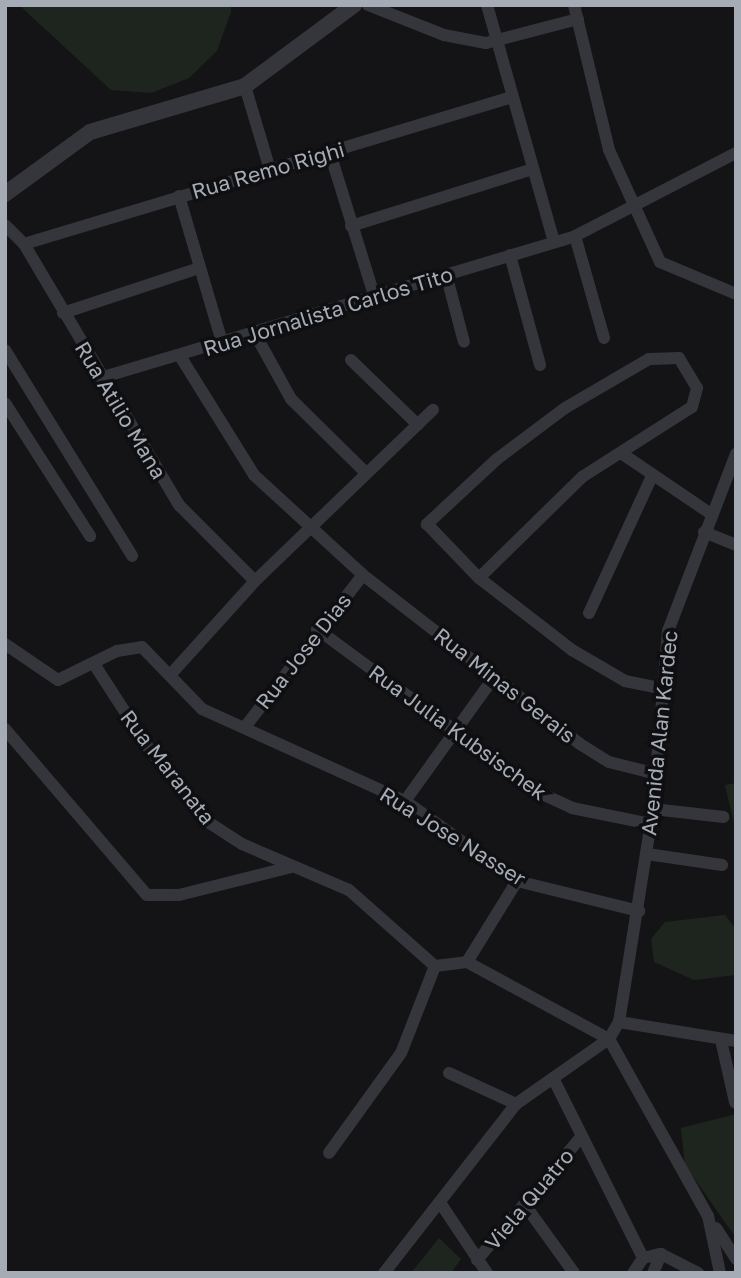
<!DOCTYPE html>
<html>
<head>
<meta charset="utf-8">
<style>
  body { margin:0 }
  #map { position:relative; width:741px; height:1278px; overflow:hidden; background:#141416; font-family:"Golos Text",sans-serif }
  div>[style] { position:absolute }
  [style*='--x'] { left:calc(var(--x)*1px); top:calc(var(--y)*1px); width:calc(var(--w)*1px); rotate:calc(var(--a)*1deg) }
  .green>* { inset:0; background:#1e251e }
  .minor>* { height:12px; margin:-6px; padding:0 6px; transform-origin:6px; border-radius:6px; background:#35363b }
  .tertiary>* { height:16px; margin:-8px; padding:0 8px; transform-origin:8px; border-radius:8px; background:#35363b }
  span { translate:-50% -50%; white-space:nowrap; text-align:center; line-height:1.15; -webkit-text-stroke:7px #0f0f11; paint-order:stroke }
  .street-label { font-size:21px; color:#a5acb6 }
  .frame { position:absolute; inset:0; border:7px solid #a5acb6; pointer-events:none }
</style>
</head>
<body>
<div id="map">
  <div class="green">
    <i style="clip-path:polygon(19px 5px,231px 5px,231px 12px,217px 51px,189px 78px,151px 93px,111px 90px)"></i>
    <i style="clip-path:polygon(736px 783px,736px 832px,725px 785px)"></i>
    <i style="clip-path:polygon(725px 915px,736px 929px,736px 975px,694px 980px,654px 962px,651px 939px,665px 922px)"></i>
    <i style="clip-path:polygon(736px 1114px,736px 1238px,685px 1165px,681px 1128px)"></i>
    <i style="clip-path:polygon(439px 1238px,461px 1259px,451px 1273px,411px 1273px)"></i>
  </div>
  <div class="minor">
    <i style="--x:368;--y:5;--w:82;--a:21.5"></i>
    <i style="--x:444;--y:35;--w:43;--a:10.8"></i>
    <i style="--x:486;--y:43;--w:95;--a:-14.6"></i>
    <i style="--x:487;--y:5;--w:245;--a:74.2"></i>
    <i style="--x:574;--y:5;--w:149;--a:76.4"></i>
    <i style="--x:609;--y:150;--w:123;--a:65.5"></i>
    <i style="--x:660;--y:262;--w:82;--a:22.8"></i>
    <i style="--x:245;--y:86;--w:88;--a:73.4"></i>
    <i style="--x:330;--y:153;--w:149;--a:72.8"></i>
    <i style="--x:179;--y:196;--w:152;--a:73.6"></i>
    <i style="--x:5;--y:225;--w:27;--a:45"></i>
    <i style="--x:24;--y:244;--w:304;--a:59.3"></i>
    <i style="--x:179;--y:505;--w:107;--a:45"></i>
    <i style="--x:351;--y:226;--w:191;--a:-17.4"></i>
    <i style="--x:575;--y:236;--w:106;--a:74.1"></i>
    <i style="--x:24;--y:244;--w:510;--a:-16.76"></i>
    <i style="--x:510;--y:255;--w:114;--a:74.7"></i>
    <i style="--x:446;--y:274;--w:70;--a:75.2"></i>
    <i style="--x:63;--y:313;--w:143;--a:-18.3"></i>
    <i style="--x:254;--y:332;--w:77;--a:61.1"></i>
    <i style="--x:291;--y:399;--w:104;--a:44.6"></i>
    <i style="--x:5;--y:350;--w:242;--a:58.3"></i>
    <i style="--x:180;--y:356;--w:140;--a:58.1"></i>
    <i style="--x:254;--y:475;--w:148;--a:42.5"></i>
    <i style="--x:363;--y:575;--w:275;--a:37.9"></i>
    <i style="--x:580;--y:744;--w:34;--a:32"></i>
    <i style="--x:609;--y:762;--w:49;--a:14"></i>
    <i style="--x:351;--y:360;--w:93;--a:44.1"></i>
    <i style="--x:100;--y:378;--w:496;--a:-16.6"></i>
    <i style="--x:575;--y:236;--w:181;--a:-27.3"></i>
    <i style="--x:5;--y:403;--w:158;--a:57.4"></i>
    <i style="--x:621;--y:453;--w:109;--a:34.1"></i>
    <i style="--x:704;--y:532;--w:35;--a:22"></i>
    <i style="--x:479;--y:578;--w:144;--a:-44.4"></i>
    <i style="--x:582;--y:477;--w:130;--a:-32.5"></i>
    <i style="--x:692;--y:407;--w:20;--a:-75"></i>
    <i style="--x:697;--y:388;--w:35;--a:-121"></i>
    <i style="--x:679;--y:358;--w:30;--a:178"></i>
    <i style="--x:649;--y:359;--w:97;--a:149.7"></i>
    <i style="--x:565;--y:408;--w:85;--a:143.1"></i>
    <i style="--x:497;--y:459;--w:96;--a:137.1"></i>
    <i style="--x:427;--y:524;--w:75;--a:46.1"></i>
    <i style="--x:479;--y:578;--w:118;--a:37.7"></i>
    <i style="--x:572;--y:650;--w:61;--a:30.3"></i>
    <i style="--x:625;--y:681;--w:41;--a:11.3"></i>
    <i style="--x:589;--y:613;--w:149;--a:-65.3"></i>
    <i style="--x:317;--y:629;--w:275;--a:36.4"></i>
    <i style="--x:538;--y:792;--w:38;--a:25"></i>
    <i style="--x:572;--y:808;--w:81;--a:11.4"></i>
    <i style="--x:5;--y:644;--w:64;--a:34.2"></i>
    <i style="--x:58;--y:680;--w:66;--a:-26.2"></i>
    <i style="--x:117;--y:651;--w:25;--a:-9"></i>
    <i style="--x:142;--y:647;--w:86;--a:45.9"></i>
    <i style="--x:202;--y:709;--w:223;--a:24.4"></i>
    <i style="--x:405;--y:801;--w:138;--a:35.5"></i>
    <i style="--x:517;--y:881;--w:126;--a:13.8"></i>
    <i style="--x:94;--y:664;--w:98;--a:57.1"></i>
    <i style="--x:147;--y:746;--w:97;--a:51.2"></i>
    <i style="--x:208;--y:822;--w:40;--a:32.9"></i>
    <i style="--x:242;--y:844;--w:116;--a:23.3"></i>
    <i style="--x:349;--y:890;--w:115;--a:41.5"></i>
    <i style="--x:435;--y:966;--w:93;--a:111.3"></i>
    <i style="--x:401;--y:1053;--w:123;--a:125.8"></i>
    <i style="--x:171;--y:674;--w:125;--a:-47.9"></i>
    <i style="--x:255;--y:581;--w:247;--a:-43.9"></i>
    <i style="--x:245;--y:727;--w:192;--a:-52.2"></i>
    <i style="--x:5;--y:729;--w:218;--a:49.5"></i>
    <i style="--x:147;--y:895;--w:32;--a:0"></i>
    <i style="--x:179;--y:895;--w:115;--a:-14"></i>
    <i style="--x:405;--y:801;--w:153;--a:-54.3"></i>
    <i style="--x:653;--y:809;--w:71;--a:6.4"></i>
    <i style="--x:647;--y:854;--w:76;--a:8.3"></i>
    <i style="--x:467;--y:962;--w:162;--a:28.5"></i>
    <i style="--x:609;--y:1039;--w:203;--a:60.8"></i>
    <i style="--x:708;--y:1216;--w:58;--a:78.1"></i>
    <i style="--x:435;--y:966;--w:32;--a:-7"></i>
    <i style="--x:467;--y:962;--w:95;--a:-58.3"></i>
    <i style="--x:619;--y:1022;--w:119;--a:9.2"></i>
    <i style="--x:721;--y:1040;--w:64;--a:77.3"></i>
    <i style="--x:449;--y:1073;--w:74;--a:24.8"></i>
    <i style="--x:553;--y:1078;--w:201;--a:63.4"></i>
    <i style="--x:441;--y:1204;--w:83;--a:56.3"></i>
    <i style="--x:525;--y:1205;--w:84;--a:54.2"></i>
    <i style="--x:716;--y:1228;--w:37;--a:57"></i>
    <i style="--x:643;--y:1258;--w:18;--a:-13"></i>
    <i style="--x:661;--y:1254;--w:42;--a:27.2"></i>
    <i style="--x:477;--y:1260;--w:160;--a:-49.8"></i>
    <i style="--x:384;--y:1273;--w:214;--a:-52"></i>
    <i style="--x:516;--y:1104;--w:113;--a:-35"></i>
    <i style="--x:609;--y:1039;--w:20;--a:-60"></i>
    <i style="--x:619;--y:1022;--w:216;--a:-80.9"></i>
    <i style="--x:653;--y:809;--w:179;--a:-85.2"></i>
    <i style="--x:668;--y:631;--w:190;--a:-69"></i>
    <i style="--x:633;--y:1273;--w:18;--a:-56"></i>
    <i style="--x:653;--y:1273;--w:21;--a:-67"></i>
  </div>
  <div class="tertiary">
    <i style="--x:5;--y:194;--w:105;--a:-36.1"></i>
    <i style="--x:90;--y:132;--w:162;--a:-16.5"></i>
    <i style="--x:245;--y:86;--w:136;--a:-36.6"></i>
  </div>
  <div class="street-label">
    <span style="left:268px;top:170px;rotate:-16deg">Rua Remo Righi</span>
    <span style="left:328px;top:311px;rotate:-17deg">Rua Jornalista Carlos Tito</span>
    <span style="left:121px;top:410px;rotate:59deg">Rua Atilio Mana</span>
    <span style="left:303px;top:651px;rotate:-52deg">Rua Jose Dias</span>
    <span style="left:505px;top:685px;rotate:38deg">Rua Minas Gerais</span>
    <span style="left:458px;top:732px;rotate:36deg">Rua Julia Kubsischek</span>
    <span style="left:659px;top:733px;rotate:-84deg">Avenida Alan Kardec</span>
    <span style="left:168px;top:767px;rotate:52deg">Rua Maranata</span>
    <span style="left:453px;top:836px;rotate:32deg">Rua Jose Nasser</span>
    <span style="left:529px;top:1199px;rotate:-50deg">Viela Quatro</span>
  </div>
  <div class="frame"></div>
</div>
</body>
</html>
